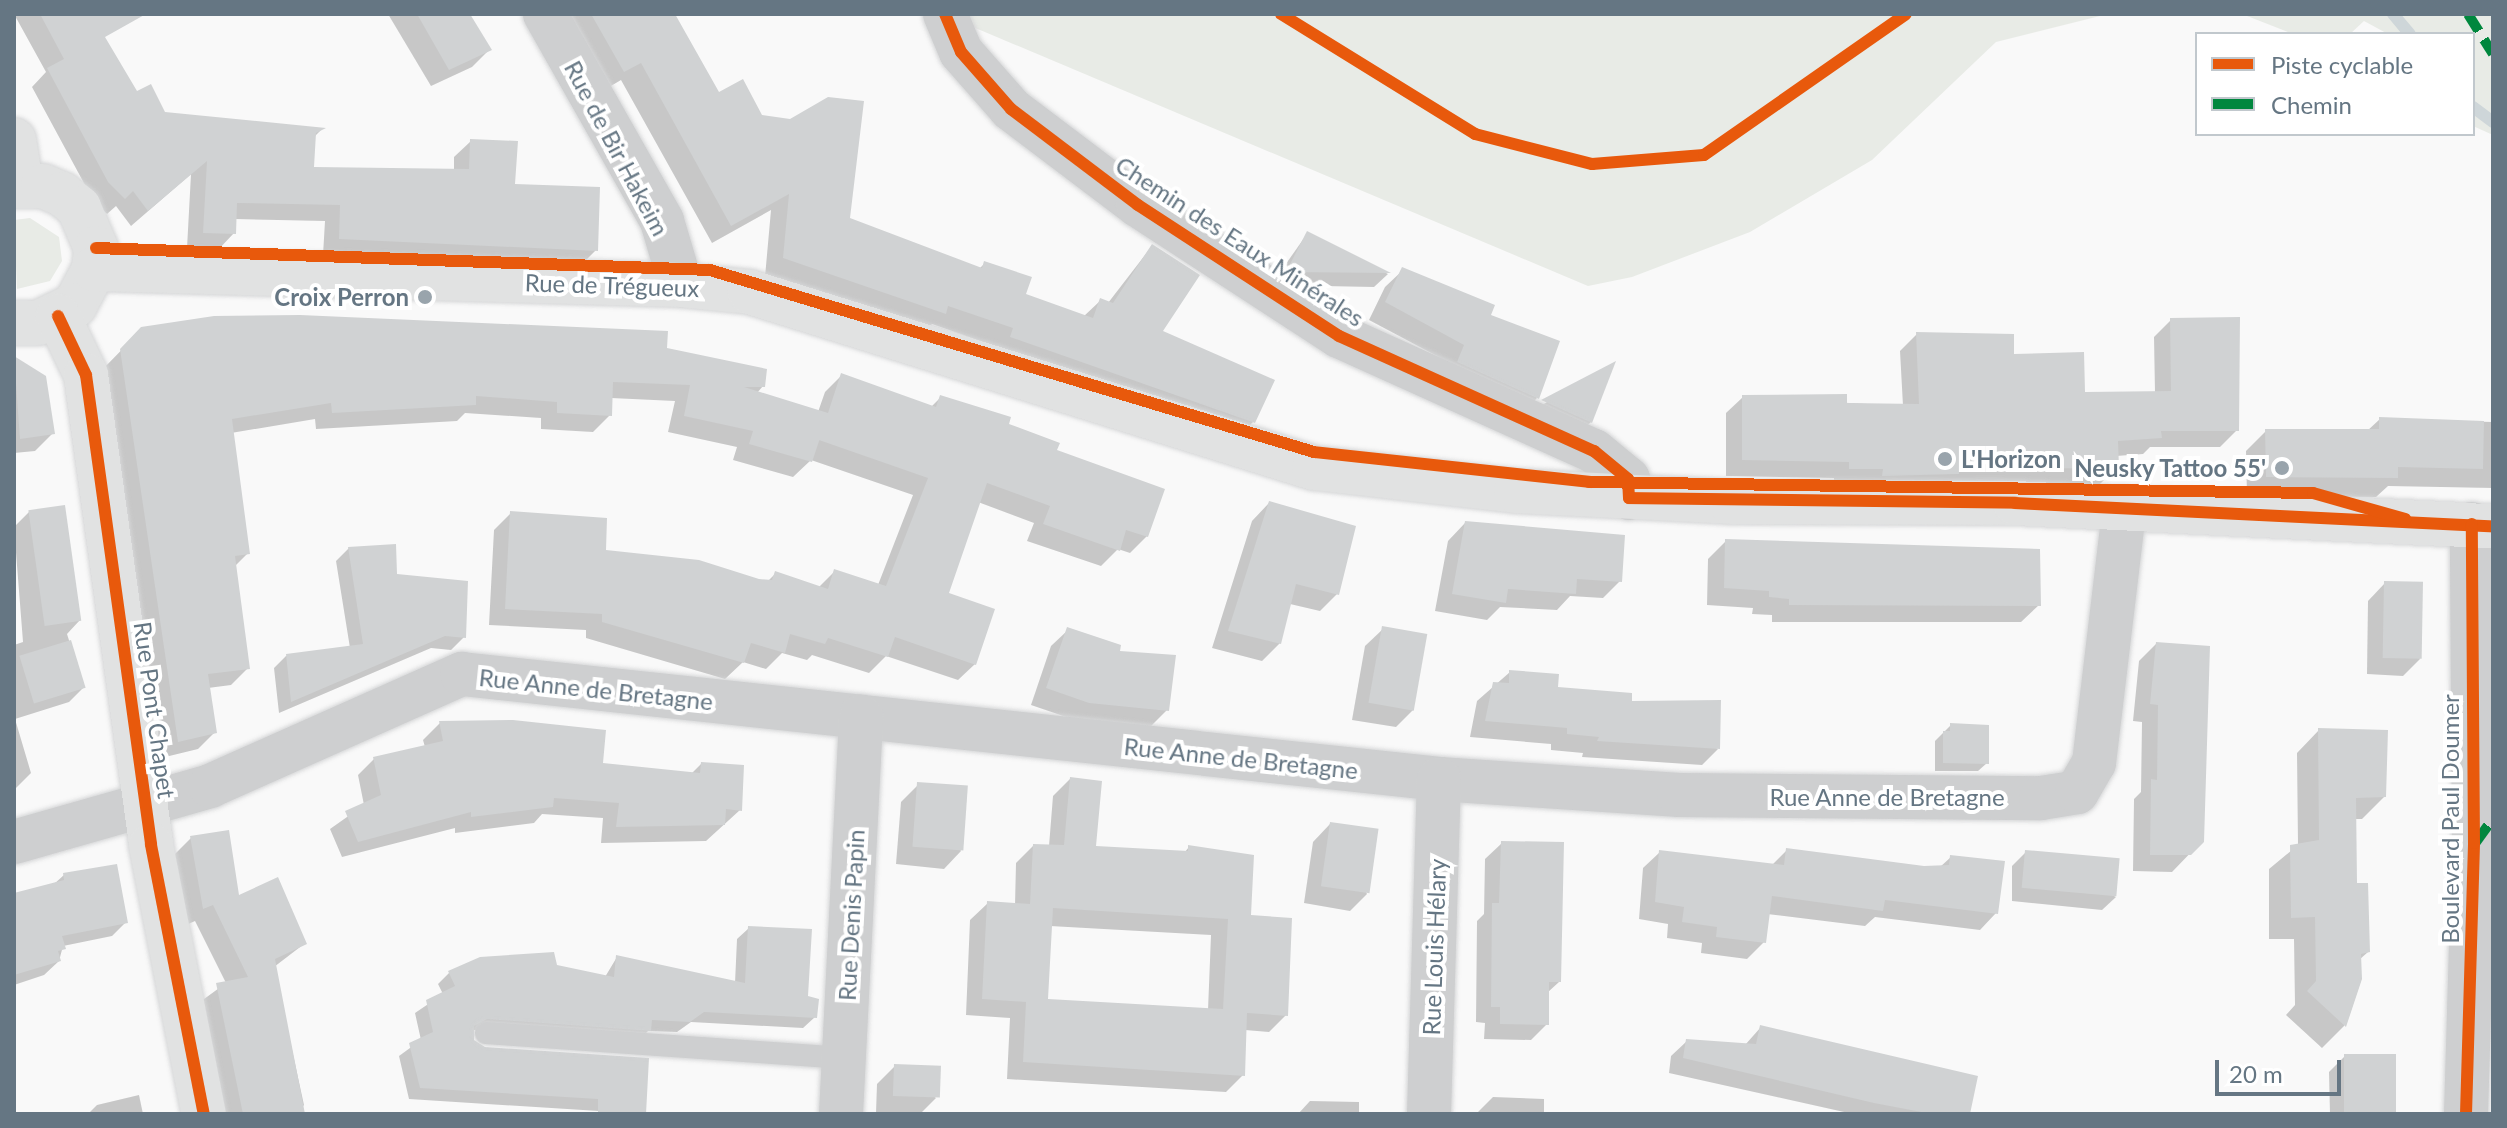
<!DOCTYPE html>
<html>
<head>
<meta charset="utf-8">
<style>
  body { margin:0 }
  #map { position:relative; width:2507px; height:1128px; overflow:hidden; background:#f9f9f9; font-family:Lato,sans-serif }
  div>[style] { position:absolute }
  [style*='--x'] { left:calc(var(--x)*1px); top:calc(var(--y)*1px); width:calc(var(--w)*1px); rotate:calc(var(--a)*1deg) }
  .green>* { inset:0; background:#e8ebe6 }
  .shadow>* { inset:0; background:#0003 }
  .stream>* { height:12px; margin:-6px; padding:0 6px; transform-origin:6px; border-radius:6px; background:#ced6d9 }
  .building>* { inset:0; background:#d0d2d3; transform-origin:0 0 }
  .roads { filter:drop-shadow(0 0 2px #d5d6d7) drop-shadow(0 0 2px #d5d6d7) }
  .lane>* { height:22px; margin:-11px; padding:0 11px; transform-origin:11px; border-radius:11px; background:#cecfd0 }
  .street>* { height:44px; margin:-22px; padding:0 22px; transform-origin:22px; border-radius:22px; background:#cecfd0 }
  .secondary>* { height:44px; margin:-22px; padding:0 22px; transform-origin:22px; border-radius:22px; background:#e1e2e2 }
  .quiet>* { height:10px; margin-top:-5px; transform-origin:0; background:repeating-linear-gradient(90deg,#00873e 0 20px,transparent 0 30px) }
  .cycleway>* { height:12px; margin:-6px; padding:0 6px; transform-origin:6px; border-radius:6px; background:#e8590c }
  .dots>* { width:22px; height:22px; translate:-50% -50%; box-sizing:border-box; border:4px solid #fff; border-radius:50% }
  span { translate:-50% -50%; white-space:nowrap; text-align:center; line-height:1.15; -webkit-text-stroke:8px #fff; paint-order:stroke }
  .street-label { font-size:24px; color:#657683 }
  .poi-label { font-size:24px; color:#657683; font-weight:700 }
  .right { translate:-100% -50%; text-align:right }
  .left { translate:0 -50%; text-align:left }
  .frame { position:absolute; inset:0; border:16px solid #657683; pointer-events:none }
  .legend { position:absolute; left:2195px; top:32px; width:280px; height:104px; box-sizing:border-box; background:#fff; border:2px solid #c1c8cd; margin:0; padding:10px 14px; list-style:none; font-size:24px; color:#657683 }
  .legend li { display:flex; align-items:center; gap:16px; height:40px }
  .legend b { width:40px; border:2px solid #c1c8cd }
  .scale { position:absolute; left:2215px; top:1060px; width:126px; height:36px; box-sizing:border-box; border:4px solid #657683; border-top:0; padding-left:10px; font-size:24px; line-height:28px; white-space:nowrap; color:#657683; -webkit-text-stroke:6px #fff; paint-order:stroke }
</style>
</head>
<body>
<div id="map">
  <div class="green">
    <i style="clip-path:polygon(964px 14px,2108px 14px,1996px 42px,1872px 160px,1750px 232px,1632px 277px,1588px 286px,966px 24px)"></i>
    <i style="clip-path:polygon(2242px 14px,2493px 14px,2493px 135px,2473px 126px,2473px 34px,2388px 34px,2364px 21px,2350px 34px,2293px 34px)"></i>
    <i style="clip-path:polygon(30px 218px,59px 237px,62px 261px,50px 281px,17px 289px,14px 220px)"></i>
  </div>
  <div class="shadow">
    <i style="clip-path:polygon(14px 14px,95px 14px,103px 38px,136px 94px,164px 113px,321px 130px,314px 137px,312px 169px,454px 171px,454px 157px,471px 141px,513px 186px,596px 250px,579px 267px,323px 255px,325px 221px,235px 219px,234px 233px,218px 250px,187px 248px,191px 174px,131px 226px,116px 206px,107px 214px,92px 198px,32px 87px,46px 72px)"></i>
    <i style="clip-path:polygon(388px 14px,468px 14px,489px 50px,472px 67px,431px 86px)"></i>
    <i style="clip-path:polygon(562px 14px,655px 14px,718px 95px,760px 117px,848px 220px,979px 269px,985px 263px,1024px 295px,1083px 317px,1101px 300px,1108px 303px,1152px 246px,1160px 332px,1253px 422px,1234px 441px,995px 346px,932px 324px,925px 331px,765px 277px,771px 210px,712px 243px,621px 80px,604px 90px)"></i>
    <i style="clip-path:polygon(1307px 234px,1388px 274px,1374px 287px,1271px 285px)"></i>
    <i style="clip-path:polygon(1403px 270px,1537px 398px,1520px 415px,1448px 362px,1369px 320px,1385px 287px)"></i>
    <i style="clip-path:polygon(2171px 320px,2237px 430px,2220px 447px,2150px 447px,2143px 454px,2116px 456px,2117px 467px,2100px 484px,1834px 485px,1834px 478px,1726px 476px,1726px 413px,1743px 397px,1903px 406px,1900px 351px,1917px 334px,2012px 356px,2083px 394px,2155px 393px,2154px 337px)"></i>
    <i style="clip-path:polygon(142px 329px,665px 350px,763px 386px,757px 393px,818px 412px,825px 392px,841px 376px,931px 407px,941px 397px,1006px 425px,1055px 451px,1147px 536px,1130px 553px,1118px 549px,1101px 566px,1027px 541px,1034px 523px,978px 502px,947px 594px,975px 664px,958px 680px,886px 656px,869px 673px,812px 655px,807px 660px,782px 653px,766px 669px,743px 662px,725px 679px,586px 638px,586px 630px,489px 625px,494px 530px,511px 513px,604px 551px,767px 582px,775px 574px,818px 588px,835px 571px,878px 585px,913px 495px,811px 460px,793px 477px,733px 460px,737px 447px,668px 432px,675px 401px,611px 398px,610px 415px,593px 432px,541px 429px,541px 418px,465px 413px,457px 421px,316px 429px,315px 419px,231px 433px,248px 553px,234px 567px,248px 668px,231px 685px,208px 688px,215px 732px,198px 749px,161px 758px,104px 368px)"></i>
    <i style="clip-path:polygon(21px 363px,53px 433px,35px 451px,14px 453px,14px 365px)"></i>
    <i style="clip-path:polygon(1612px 365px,1591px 422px,1582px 430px,1535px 409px)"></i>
    <i style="clip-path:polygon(2380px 419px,2493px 422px,2493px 488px,2388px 486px,2376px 497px,2247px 496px,2246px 451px,2266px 431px,2367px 431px)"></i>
    <i style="clip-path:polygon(1269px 503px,1337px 594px,1320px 611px,1290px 604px,1280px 643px,1262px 661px,1212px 648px,1252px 521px)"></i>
    <i style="clip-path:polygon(29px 512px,80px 620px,67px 634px,84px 687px,69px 702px,15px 719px,31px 773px,14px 790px,14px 645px,23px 642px,14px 527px)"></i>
    <i style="clip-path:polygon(1465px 523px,1620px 581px,1603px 598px,1570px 596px,1557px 610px,1500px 607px,1487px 620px,1435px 611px,1448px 541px)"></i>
    <i style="clip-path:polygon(1726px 541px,2039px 605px,2021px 622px,1772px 622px,1772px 615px,1752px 614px,1753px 608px,1707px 605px,1708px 559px)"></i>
    <i style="clip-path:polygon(349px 548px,395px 575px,464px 637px,451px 650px,431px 648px,279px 713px,274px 668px,286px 656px,350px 648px,336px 561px)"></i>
    <i style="clip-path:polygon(2385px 583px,2420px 659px,2403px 676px,2367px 674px,2368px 601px)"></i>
    <i style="clip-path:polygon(1383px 629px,1414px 709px,1396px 727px,1352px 720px,1365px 646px)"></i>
    <i style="clip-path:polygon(1068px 630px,1117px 652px,1167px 710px,1150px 727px,1072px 719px,1031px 705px,1051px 646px)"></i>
    <i style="clip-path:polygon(2156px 644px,2202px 841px,2172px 872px,2133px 871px,2134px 799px,2141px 792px,2142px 722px,2133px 721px,2139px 661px)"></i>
    <i style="clip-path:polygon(1510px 672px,1556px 689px,1629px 703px,1718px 749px,1702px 765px,1582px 757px,1583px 753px,1551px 750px,1551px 744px,1470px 737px,1477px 701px)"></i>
    <i style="clip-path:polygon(440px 723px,601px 765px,691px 774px,701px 764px,740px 810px,706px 841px,601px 843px,603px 818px,542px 814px,534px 823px,455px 833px,455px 828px,342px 857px,330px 829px,364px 805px,358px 775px,374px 759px,425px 747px,423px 740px)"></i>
    <i style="clip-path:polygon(1951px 725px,1987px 763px,1978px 771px,1935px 771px,1935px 741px)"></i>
    <i style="clip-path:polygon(2319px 730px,2384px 797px,2362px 819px,2354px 819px,2355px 885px,2368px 952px,2359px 960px,2360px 979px,2344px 1026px,2322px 1048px,2286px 1015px,2295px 1005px,2294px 939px,2269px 939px,2269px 869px,2298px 845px,2297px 753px)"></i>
    <i style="clip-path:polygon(evenodd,1070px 779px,1094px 847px,1184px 853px,1189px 847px,1286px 1015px,1269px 1032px,1245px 1030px,1243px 1075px,1226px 1092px,1007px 1079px,1010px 1018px,966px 1015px,970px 920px,988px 903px,1015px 905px,1016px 863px,1033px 846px,1049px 846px,1053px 796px,1070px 779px,1050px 926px,1211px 935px,1208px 1010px,1045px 1001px,1050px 926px)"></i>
    <i style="clip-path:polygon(918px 785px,961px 851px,944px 869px,896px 864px,901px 802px)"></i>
    <i style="clip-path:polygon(1330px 824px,1367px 894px,1350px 911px,1304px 903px,1313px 842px)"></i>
    <i style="clip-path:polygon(191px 838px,238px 898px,304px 944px,274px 967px,304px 1105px,296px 1114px,223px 1114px,200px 1002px,226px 983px,195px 921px,186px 925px,174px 855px)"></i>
    <i style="clip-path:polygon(1502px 843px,1559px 982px,1547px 993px,1547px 1024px,1531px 1040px,1484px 1039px,1485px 1023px,1476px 1022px,1477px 921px,1484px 914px,1485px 859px)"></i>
    <i style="clip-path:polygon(1787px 850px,1924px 868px,1940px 867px,1951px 857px,1996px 913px,1980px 930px,1875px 917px,1865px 926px,1767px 914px,1764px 942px,1747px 959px,1701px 953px,1702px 943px,1667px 938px,1668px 924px,1639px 919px,1643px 868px,1660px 852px,1771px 866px)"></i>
    <i style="clip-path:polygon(2026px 852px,2116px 897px,2102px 910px,2012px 901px,2012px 866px)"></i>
    <i style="clip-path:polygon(64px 875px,126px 922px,112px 936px,63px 946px,59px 961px,44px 975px,14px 985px,14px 897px,54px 884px)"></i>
    <i style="clip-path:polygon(749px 928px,806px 998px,815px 1017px,803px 1028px,691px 1022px,677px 1032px,648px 1031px,638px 1041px,474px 1030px,472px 1041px,484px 1049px,646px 1114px,409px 1099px,399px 1056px,421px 1040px,415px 1013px,443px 994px,438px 984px,449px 973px,555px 967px,605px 977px,617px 957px,735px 983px,737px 939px)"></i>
    <i style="clip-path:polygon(1761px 1027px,1967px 1114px,1853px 1114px,1669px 1073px,1671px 1056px,1687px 1041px,1745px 1045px)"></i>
    <i style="clip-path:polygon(2345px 1056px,2395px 1114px,2330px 1114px,2329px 1072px)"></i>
    <i style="clip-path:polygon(895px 1066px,936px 1098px,920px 1114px,876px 1113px,877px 1084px)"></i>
    <i style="clip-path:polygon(139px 1095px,143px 1114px,88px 1114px,97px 1105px)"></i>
    <i style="clip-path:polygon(1493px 1097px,1544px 1099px,1544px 1114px,1476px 1114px)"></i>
    <i style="clip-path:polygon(1310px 1101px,1359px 1102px,1359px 1114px,1298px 1114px)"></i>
  </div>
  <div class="stream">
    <i style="--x:2393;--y:14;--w:26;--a:50"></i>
    <i style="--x:2473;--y:107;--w:25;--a:37"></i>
  </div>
  <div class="building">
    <i style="clip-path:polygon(40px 14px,146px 14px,105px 37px,137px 91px,151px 84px,165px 112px,326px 128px,316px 133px,314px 167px,469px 169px,470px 139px,518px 141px,515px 184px,600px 187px,598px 251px,339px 239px,340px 205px,237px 203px,236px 234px,203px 233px,207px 161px,148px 211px,133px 191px,125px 199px,108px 182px,47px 68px,64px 59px)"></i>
    <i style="clip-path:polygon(417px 14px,470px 14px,492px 50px,449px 70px)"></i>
    <i style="clip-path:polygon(591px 14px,675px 14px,719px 92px,743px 79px,762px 115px,790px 119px,828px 97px,864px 101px,850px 218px,982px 268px,984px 261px,1032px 277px,1026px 294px,1093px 318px,1100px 298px,1113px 303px,1152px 244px,1200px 275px,1163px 331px,1275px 380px,1255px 423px,1010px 337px,1013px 328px,948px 306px,946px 314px,783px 258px,789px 194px,731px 226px,641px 63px,624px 72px)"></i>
    <i style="clip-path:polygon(1307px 231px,1391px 273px,1286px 272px)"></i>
    <i style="clip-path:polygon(1402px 267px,1495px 305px,1491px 315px,1560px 341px,1539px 399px,1457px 362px,1464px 345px,1385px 302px)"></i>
    <i style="clip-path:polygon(300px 315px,668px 331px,667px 348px,767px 369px,765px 387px,744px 387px,828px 413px,841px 373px,936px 407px,940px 395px,1011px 417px,1009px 424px,1060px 443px,1057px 450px,1165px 489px,1148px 537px,1126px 530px,1120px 551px,1043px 524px,1050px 506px,987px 483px,949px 593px,995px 609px,976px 665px,895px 637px,888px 657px,828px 638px,825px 644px,790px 634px,785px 653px,751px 643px,744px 663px,602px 622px,602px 614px,505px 609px,510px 511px,607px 518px,606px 550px,699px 560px,759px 579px,772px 580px,775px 571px,828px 589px,834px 569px,886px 586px,928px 478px,819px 440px,823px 429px,812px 462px,749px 444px,753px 431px,684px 416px,690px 385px,613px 382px,612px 416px,557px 413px,557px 402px,476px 396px,476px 405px,332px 413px,331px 403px,232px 419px,250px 554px,235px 556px,250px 669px,208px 674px,217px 733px,178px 742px,120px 349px,141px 327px,214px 316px)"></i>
    <i style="clip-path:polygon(2240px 317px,2239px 431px,2161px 431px,2162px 438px,2118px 441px,2119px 468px,1959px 469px,1959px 474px,1882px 476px,1883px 469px,1849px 469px,1849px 462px,1742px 460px,1742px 395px,1847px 394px,1847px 403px,1919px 404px,1916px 332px,2014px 334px,2014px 354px,2084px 352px,2085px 392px,2171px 391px,2170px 318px)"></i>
    <i style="clip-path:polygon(14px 356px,46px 376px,55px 434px,20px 439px)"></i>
    <i style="clip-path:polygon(1616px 361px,1592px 423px,1541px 400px)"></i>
    <i style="clip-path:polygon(2379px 417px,2484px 421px,2483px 469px,2398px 467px,2398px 478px,2266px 477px,2265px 429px,2379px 429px)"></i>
    <i style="clip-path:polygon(1269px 501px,1356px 526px,1339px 595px,1296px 584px,1281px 644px,1228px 631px)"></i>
    <i style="left:65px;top:505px;width:117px;height:37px;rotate:82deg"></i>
    <i style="clip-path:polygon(1465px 521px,1625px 535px,1622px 582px,1577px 579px,1576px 594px,1508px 589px,1506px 603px,1452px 594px)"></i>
    <i style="clip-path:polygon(1725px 539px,2040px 549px,2041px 606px,1789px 605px,1789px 599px,1769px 597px,1769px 591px,1724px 588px)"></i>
    <i style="clip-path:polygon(396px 544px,397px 574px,468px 581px,466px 638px,445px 636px,291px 702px,286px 654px,363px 644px,348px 547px)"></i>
    <i style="left:2384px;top:581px;width:39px;height:77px;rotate:1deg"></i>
    <i style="left:1382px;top:626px;width:46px;height:78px;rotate:10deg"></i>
    <i style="clip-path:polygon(1067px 627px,1121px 645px,1120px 651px,1176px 655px,1169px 711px,1089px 703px,1046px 688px)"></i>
    <i style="left:71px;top:640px;width:50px;height:54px;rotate:73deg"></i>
    <i style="clip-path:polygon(2156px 642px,2210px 646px,2204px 842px,2191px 855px,2150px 855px,2151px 779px,2157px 780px,2158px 705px,2150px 704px)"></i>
    <i style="clip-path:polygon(1509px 670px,1559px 674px,1558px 687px,1632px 693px,1632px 701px,1721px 700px,1720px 749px,1597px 741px,1599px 737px,1567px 734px,1567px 728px,1485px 721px,1493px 682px,1509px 683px)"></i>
    <i style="clip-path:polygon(513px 720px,606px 730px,603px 763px,700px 773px,701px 762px,744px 765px,742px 811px,726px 809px,725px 825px,616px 827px,619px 803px,554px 798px,553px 807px,471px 817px,471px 812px,358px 842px,345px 811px,381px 795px,373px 757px,443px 741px,439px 721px)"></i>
    <i style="clip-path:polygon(1950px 723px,1989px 725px,1989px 764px,1943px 763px,1943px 731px,1950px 731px)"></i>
    <i style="clip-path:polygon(2318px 728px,2388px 730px,2386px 797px,2356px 798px,2357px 883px,2368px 883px,2370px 952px,2361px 954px,2362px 979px,2346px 1027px,2307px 991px,2316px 981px,2315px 917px,2291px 918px,2290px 845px,2319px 840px)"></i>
    <i style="clip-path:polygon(evenodd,1070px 777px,1102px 781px,1096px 846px,1188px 851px,1188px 845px,1254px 855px,1251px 915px,1292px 918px,1288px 1016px,1247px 1013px,1245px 1076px,1023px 1062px,1026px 1002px,982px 999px,987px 901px,1030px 904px,1033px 844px,1064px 845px,1070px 777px,1053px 908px,1228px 919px,1223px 1009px,1048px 999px,1053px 908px)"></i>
    <i style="left:917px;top:782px;width:51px;height:65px;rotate:4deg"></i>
    <i style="left:1330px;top:822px;width:49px;height:65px;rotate:8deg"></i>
    <i style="clip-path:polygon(229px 830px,239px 895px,278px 877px,307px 944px,275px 959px,305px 1114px,243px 1114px,216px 983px,248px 977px,213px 905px,203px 909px,190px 836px)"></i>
    <i style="clip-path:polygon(1501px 841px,1564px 842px,1561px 982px,1549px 982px,1549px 1025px,1500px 1024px,1500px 1007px,1491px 1007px,1492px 903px,1499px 903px)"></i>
    <i style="clip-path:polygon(1786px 848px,1924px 866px,1949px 865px,1950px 855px,2005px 861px,1998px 914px,1885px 900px,1883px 911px,1772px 896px,1766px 943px,1716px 937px,1717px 927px,1682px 922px,1684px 907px,1655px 902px,1659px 850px,1784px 865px)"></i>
    <i style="left:2025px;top:850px;width:95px;height:38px;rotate:5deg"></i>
    <i style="clip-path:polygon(117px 864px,128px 923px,62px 936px,66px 949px,58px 951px,61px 961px,14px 975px,14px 893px,64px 880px,63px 873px)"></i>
    <i style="clip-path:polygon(748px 926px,812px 929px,808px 996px,819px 999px,817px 1018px,704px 1012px,690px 1022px,652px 1020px,651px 1031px,487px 1019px,474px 1026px,474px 1040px,485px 1047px,649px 1058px,646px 1114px,598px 1114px,598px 1099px,420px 1088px,409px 1043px,433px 1032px,426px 1000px,455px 986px,448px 971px,480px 957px,554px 952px,557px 965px,614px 977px,616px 955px,745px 983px)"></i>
    <i style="clip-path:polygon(1760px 1025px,1978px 1076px,1970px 1114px,1932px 1114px,1874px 1103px,1683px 1058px,1686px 1039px,1756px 1044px)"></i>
    <i style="left:2344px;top:1054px;width:52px;height:60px"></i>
    <i style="left:894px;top:1064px;width:47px;height:32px;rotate:2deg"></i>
  </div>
  <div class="roads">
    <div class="lane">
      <i style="--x:486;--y:1033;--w:359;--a:4"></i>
    </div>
    <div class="street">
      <i style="--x:545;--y:14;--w:238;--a:60.5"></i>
      <i style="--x:662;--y:221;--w:67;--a:73.5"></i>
      <i style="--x:945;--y:14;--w:41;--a:67.2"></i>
      <i style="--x:961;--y:52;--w:76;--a:48.7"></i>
      <i style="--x:1011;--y:109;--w:159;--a:37.1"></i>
      <i style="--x:1138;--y:205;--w:240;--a:33.1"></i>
      <i style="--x:1339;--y:336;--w:280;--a:24.3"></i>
      <i style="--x:1594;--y:451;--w:44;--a:39.5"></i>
      <i style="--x:1628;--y:479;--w:19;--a:87"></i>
      <i style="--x:14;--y:842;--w:204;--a:-15.9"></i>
      <i style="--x:210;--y:786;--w:276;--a:-24"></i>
      <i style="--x:462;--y:674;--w:983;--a:6.13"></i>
      <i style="--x:1439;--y:779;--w:241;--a:3.8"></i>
      <i style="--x:1679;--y:795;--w:362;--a:0.5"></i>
      <i style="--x:2041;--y:798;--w:36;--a:-9"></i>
      <i style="--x:2077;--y:792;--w:34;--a:-60"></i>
      <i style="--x:2094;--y:763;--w:253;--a:-83.2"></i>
      <i style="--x:841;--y:1114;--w:398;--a:-87.1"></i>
      <i style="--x:1429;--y:1114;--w:335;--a:-88.3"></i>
      <i style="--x:2466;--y:1114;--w:271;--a:-88.3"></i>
      <i style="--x:2474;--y:843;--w:319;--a:-90.4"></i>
    </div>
    <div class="secondary">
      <i style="--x:14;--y:140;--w:45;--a:81"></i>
      <i style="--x:14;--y:186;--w:29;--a:0"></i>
      <i style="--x:43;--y:186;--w:21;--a:23"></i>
      <i style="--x:62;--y:194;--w:22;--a:39"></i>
      <i style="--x:79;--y:208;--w:43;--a:67"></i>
      <i style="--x:96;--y:248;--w:21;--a:95"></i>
      <i style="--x:94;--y:269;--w:41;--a:117.8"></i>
      <i style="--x:75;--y:305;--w:41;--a:154.1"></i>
      <i style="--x:38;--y:323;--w:24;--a:180"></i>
      <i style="--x:94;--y:269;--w:587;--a:1.56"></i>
      <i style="--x:681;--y:285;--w:69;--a:5.8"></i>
      <i style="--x:750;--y:292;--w:591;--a:17.33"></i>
      <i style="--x:1314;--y:468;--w:203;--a:6.5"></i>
      <i style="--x:1516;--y:491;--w:214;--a:2.9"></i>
      <i style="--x:1730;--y:502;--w:285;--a:0.2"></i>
      <i style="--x:2015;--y:503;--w:479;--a:2.8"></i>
      <i style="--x:58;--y:316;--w:65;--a:64.6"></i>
      <i style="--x:86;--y:375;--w:474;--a:82.1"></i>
      <i style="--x:151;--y:845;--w:274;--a:78.9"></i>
    </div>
  </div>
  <div class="quiet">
    <i style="--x:2468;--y:14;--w:47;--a:58"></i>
    <i style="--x:2476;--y:842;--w:29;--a:-54"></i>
  </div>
  <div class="cycleway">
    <i style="--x:945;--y:14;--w:41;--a:67.2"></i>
    <i style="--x:961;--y:52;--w:76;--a:48.7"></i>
    <i style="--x:1011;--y:109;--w:159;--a:37.1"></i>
    <i style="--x:1138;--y:205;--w:240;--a:33.1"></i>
    <i style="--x:1339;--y:336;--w:280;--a:24.3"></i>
    <i style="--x:1594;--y:451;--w:44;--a:39.5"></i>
    <i style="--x:1628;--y:479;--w:19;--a:87"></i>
    <i style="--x:1629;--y:498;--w:386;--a:0.7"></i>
    <i style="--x:2015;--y:503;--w:479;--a:2.8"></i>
    <i style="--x:1281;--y:14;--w:228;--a:31.7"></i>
    <i style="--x:1475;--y:134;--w:121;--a:14.4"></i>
    <i style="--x:1592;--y:164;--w:112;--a:-4.6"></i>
    <i style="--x:1704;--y:155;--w:246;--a:-34.9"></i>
    <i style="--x:96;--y:248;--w:614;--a:2.05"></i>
    <i style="--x:710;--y:270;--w:631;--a:16.77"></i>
    <i style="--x:1314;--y:452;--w:277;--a:6.2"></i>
    <i style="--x:1589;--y:482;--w:724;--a:0.87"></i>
    <i style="--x:2313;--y:493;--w:96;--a:15.8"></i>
    <i style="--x:58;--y:316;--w:65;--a:64.6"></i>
    <i style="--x:86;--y:375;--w:474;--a:82.1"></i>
    <i style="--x:151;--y:845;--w:274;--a:78.9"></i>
    <i style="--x:2466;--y:1114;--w:271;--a:-88.3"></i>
    <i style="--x:2474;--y:843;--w:319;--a:-90.4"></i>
  </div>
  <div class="dots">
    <i style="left:425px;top:297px;background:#99a4ac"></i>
    <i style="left:1945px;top:459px;background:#99a4ac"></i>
    <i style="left:2282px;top:468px;background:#99a4ac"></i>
  </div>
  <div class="street-label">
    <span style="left:617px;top:148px;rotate:62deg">Rue de Bir Hakeim</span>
    <span style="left:1240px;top:241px;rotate:33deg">Chemin des Eaux Minérales</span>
    <span style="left:612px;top:285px;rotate:2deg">Rue de Trégueux</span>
    <span style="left:596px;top:689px;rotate:6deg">Rue Anne de Bretagne</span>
    <span style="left:155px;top:710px;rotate:82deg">Rue Pont Chapet</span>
    <span style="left:1241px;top:758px;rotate:6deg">Rue Anne de Bretagne</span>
    <span style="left:1887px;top:797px">Rue Anne de Bretagne</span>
    <span style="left:2450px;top:819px;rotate:-90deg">Boulevard Paul Doumer</span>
    <span style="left:851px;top:915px;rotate:-87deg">Rue Denis Papin</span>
    <span style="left:1434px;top:947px;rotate:-88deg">Rue Louis Hélary</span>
  </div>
  <div class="poi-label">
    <span class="right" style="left:409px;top:297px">Croix Perron</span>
    <span class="left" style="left:1961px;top:459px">L'Horizon</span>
    <span class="right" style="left:2266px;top:468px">Neusky Tattoo 55'</span>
  </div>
  <div class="frame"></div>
  <ul class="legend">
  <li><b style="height:10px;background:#e8590c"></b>Piste cyclable</li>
  <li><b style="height:10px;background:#00873e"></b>Chemin</li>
  </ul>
  <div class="scale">20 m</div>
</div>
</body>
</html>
